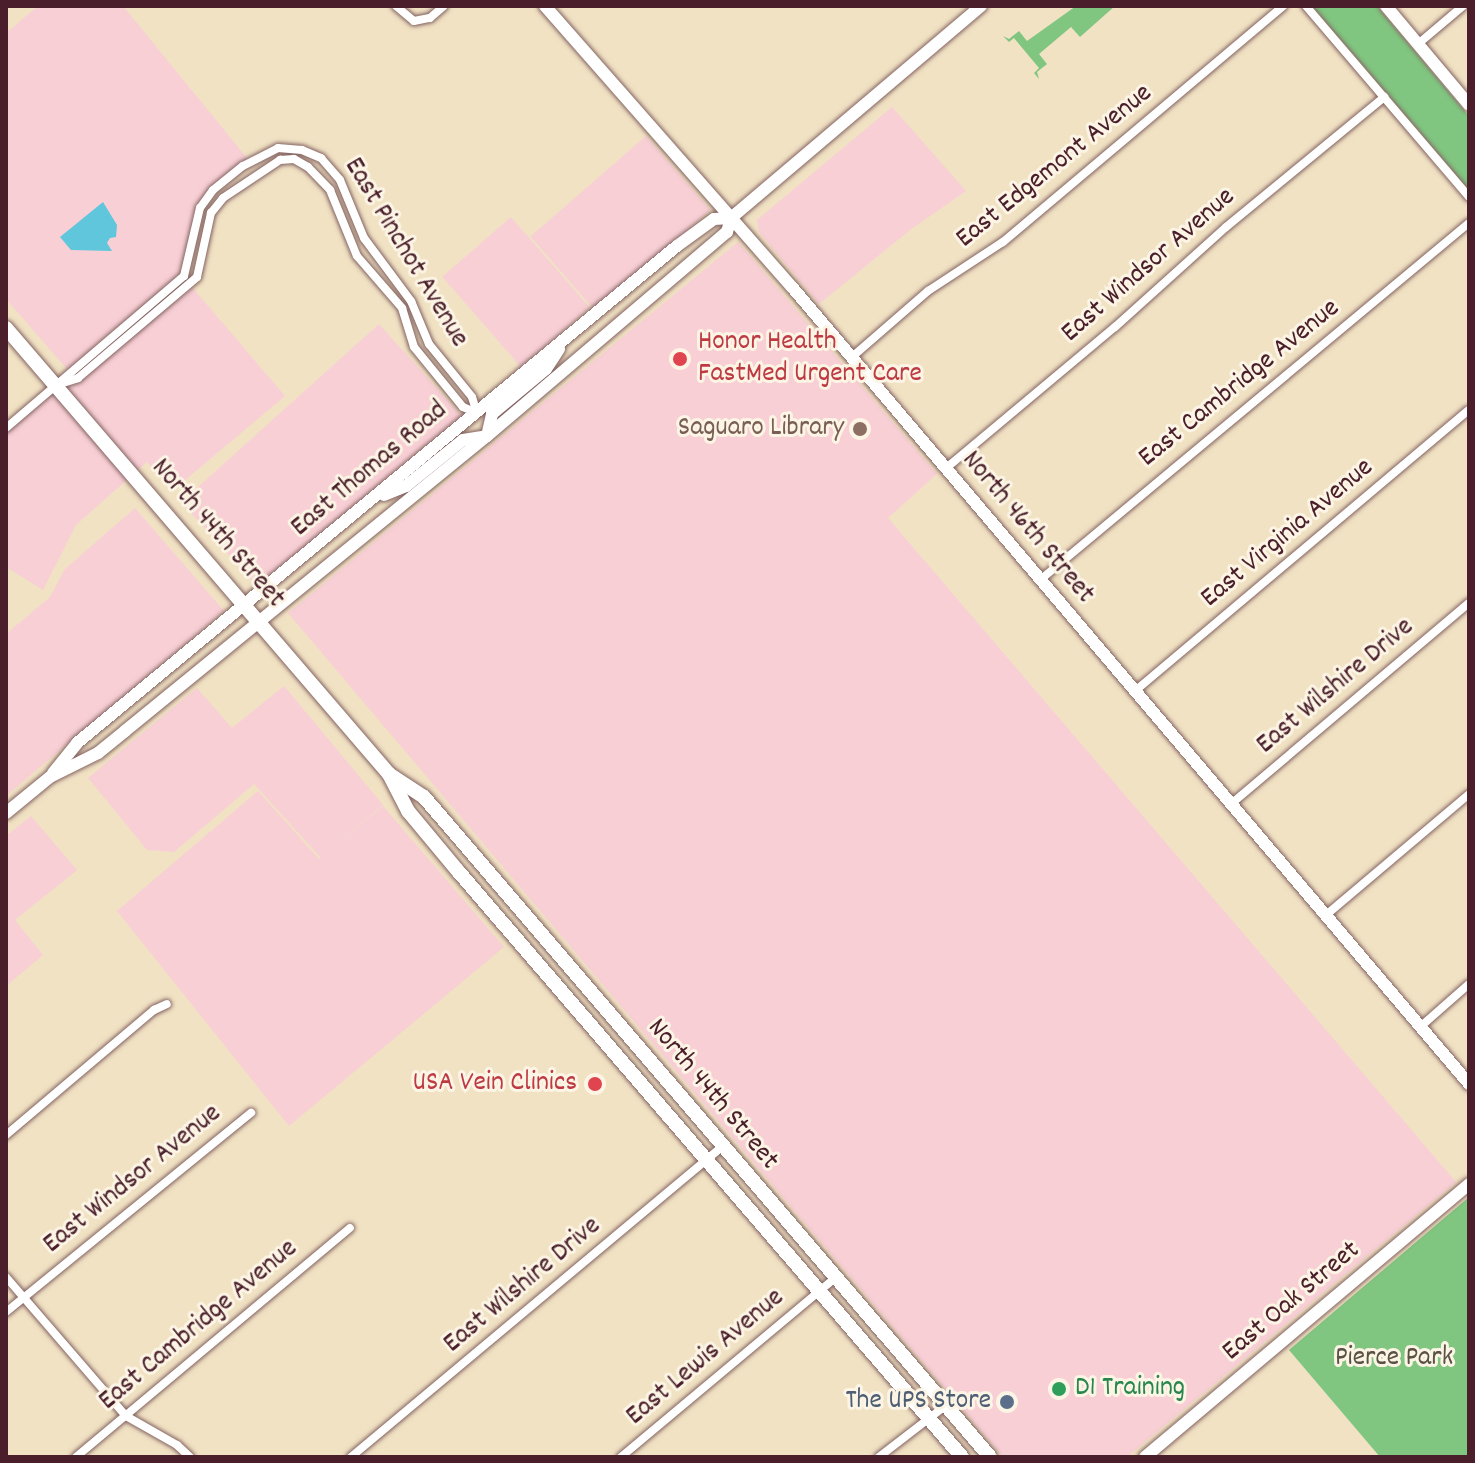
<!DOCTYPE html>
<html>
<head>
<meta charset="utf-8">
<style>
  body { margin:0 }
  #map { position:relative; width:1475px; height:1463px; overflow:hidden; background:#f1e2c4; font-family:Dekko,sans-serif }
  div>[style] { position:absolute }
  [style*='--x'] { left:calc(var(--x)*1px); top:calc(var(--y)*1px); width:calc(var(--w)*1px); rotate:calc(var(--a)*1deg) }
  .built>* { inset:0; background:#f7cfd5; transform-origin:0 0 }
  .green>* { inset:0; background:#80c681 }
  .water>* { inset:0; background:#5fc6db }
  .roads { filter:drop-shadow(0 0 2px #846361) drop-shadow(0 0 2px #846361) }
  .street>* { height:8px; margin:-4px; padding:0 4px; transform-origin:4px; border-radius:4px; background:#fff }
  .secondary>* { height:12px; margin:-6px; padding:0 6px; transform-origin:6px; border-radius:6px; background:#fff }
  .primary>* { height:14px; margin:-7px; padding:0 7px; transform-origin:7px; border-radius:7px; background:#fff }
  .dots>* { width:22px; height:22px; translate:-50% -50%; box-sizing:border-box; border:4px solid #fcf5e5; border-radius:50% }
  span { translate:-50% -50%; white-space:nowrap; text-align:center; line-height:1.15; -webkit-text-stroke:6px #fcf5e5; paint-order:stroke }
  .street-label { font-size:28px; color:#4a1f2b }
  .health-label { font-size:28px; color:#be3a42 }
  .left { translate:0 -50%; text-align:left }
  .right { translate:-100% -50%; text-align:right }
  .education-label { font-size:28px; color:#785e54 }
  .park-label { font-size:28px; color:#5a5145 }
  .leisure-label { font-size:28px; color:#27864d }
  .service-label { font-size:28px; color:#4e5e75 }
  .frame { position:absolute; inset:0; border:8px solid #4a1f2b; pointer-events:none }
</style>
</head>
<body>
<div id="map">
  <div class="built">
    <i style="clip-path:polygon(38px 6px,123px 6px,247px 158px,199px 202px,180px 273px,285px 396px,172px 491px,147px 462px,76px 525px,43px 590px,6px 567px,6px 424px,67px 369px,6px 299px,6px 33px)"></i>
    <i style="clip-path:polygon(892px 107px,966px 191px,910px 230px,819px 304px,759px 232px,757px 220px)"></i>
    <i style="left:646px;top:136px;width:98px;height:153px;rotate:49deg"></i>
    <i style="left:511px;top:217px;width:120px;height:91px;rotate:49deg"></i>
    <i style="clip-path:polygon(738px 242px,937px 474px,888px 518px,1456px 1182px,1127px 1457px,1003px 1457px,288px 613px)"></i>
    <i style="left:379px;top:324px;width:125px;height:266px;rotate:48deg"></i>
    <i style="clip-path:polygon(135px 508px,224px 611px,6px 796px,6px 634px,50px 597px,65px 569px)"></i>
    <i style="clip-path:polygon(284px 686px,383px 805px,324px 855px,383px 806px,504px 947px,289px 1126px,117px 911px,258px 791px,319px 859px,321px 858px,254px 784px,174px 852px,147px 850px,88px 778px,197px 688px,232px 728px)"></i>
    <i style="clip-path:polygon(31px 816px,77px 870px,15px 920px,43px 955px,6px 986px,6px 836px)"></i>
  </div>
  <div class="green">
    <i style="clip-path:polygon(1076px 6px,1115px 6px,1080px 37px,1071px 27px,1039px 54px,1047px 64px,1037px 72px,1039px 79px,1034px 73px,1039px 68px,1014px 38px,1009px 42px,1003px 36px,1009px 39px,1019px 31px,1027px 41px)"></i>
    <i style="clip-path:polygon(1312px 6px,1377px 6px,1469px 116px,1469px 190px)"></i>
    <i style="clip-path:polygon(1469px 1197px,1469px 1457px,1380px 1457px,1289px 1350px)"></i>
  </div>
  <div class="water">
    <i style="clip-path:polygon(103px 202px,117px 225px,116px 237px,110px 238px,107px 243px,112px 251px,71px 250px,60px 237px)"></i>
  </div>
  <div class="roads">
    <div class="street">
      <i style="--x:396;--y:6;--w:23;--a:40"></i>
      <i style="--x:414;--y:21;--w:16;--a:-11"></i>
      <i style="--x:430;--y:18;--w:18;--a:-41"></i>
      <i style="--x:1306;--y:6;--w:251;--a:49.5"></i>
      <i style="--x:1418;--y:44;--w:59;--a:-40.2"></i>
      <i style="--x:852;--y:357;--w:101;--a:-41"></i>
      <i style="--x:928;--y:291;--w:90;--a:-33.2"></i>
      <i style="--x:1003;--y:242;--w:366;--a:-40.1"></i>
      <i style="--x:60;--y:384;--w:19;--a:-18"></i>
      <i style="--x:78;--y:378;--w:156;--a:-40.3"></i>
      <i style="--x:197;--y:277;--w:66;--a:-77.7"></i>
      <i style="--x:211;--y:213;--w:19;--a:-51"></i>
      <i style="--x:223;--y:198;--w:69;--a:-33.7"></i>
      <i style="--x:280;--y:160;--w:14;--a:-4"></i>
      <i style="--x:294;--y:159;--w:16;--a:30"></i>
      <i style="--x:308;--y:167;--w:32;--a:46"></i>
      <i style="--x:330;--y:190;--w:71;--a:67.8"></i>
      <i style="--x:357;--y:256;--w:69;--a:49.1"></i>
      <i style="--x:402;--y:308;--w:41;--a:72.9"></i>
      <i style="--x:414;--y:347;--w:77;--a:50.8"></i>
      <i style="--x:463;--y:407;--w:15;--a:23"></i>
      <i style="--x:6;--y:428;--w:234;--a:-40.5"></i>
      <i style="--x:184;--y:276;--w:70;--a:-76.8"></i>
      <i style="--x:200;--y:208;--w:22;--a:-54"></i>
      <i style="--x:213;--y:190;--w:38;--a:-39"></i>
      <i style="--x:243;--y:166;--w:39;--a:-27"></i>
      <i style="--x:278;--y:148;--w:24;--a:5"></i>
      <i style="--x:302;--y:150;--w:21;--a:23"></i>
      <i style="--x:321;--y:158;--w:29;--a:49"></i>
      <i style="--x:340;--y:180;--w:63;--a:67.5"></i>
      <i style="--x:364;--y:238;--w:79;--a:53.3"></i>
      <i style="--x:411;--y:301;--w:47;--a:67.3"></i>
      <i style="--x:429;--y:344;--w:68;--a:50.9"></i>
      <i style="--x:472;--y:397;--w:17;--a:73"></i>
      <i style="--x:945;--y:469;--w:222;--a:-39.9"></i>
      <i style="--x:1115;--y:327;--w:149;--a:-42"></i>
      <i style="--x:1226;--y:227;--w:205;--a:-39.4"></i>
      <i style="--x:1040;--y:580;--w:558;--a:-39.77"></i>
      <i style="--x:1135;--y:691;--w:436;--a:-40.1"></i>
      <i style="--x:1231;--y:804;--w:312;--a:-40.2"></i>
      <i style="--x:1326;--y:915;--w:187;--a:-40.2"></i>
      <i style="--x:1420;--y:1027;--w:65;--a:-41.3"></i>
      <i style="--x:6;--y:1135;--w:194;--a:-40.2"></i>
      <i style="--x:154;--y:1010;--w:14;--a:-25"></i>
      <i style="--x:6;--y:1277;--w:184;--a:49.2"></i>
      <i style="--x:126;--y:1416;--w:59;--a:29.6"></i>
      <i style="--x:177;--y:1445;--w:18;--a:43"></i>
      <i style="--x:6;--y:1312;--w:316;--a:-39.1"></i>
      <i style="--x:76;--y:1457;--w:357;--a:-39.9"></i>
      <i style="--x:351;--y:1457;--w:483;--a:-39.9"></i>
      <i style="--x:621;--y:1457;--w:279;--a:-39.9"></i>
      <i style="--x:879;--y:1457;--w:83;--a:-37.7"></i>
    </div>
    <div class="secondary">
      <i style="--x:545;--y:6;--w:374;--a:48.7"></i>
      <i style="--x:792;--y:287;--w:1046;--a:49.65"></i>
      <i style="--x:1386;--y:6;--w:129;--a:50"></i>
      <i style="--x:487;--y:436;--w:23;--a:-77"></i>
      <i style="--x:492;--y:414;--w:70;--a:-39.8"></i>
      <i style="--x:546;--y:369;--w:24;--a:-57"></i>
      <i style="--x:384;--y:495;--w:24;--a:-22"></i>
      <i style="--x:406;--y:486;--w:73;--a:-38.9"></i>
      <i style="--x:463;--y:440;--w:24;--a:-9"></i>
      <i style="--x:53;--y:773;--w:38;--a:-51"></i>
      <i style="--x:77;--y:743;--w:779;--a:-39.64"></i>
      <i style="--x:677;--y:246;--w:46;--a:-36.1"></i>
      <i style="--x:714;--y:219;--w:17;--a:-3"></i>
      <i style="--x:6;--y:813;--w:57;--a:-39.3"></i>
      <i style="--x:50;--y:777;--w:54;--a:-26.6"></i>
      <i style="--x:98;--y:753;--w:35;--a:-39"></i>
      <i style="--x:125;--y:731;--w:467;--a:-39.2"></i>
      <i style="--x:487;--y:436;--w:315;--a:-40.4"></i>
      <i style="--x:727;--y:232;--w:15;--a:-74"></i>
      <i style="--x:731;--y:218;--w:328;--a:-40.3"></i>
      <i style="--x:1145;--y:1457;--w:424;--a:-40.1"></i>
    </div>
    <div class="primary">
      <i style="--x:6;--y:328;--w:588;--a:49.35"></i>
      <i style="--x:389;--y:774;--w:42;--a:33.3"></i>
      <i style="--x:424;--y:797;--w:869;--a:49.38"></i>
      <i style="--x:389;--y:774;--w:42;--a:62.8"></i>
      <i style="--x:408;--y:811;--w:78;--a:50.2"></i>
      <i style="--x:458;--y:871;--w:773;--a:49.3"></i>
    </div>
  </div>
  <div class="dots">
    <i style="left:680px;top:359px;background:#e0444e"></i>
    <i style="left:860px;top:429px;background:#8d6e63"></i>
    <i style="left:595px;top:1084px;background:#e0444e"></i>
    <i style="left:1059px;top:1389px;background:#2e9e5b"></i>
    <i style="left:1007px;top:1402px;background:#5c6f8a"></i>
  </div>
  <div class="street-label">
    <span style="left:1055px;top:167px;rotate:-39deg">East Edgemont Avenue</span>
    <span style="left:405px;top:253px;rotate:59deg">East Pinchot Avenue</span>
    <span style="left:1149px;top:266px;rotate:-41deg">East Windsor Avenue</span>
    <span style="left:1240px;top:384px;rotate:-39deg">East Cambridge Avenue</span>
    <span style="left:370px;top:470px;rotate:-40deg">East Thomas Road</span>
    <span style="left:1027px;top:528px;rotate:50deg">North 46th Street</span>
    <span style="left:217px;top:534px;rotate:49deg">North 44th Street</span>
    <span style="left:1288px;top:534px;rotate:-40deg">East Virginia Avenue</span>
    <span style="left:1336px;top:687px;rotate:-40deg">East Wilshire Drive</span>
    <span style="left:712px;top:1095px;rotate:50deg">North 44th Street</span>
    <span style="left:133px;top:1180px;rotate:-39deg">East Windsor Avenue</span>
    <span style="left:523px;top:1286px;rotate:-40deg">East Wilshire Drive</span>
    <span style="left:1292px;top:1302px;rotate:-40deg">East Oak Street</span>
    <span style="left:199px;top:1326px;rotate:-40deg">East Cambridge Avenue</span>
    <span style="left:706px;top:1358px;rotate:-40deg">East Lewis Avenue</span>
  </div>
  <div class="health-label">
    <span class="left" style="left:698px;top:359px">Honor Health<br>FastMed Urgent Care</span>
    <span class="right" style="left:577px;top:1084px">USA Vein Clinics</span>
  </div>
  <div class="education-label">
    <span class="right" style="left:844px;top:429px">Saguaro Library</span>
  </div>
  <div class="park-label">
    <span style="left:1394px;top:1359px">Pierce Park</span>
  </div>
  <div class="leisure-label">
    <span class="left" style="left:1075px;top:1389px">D1 Training</span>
  </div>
  <div class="service-label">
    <span class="right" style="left:991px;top:1402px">The UPS Store</span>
  </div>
  <div class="frame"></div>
</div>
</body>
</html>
